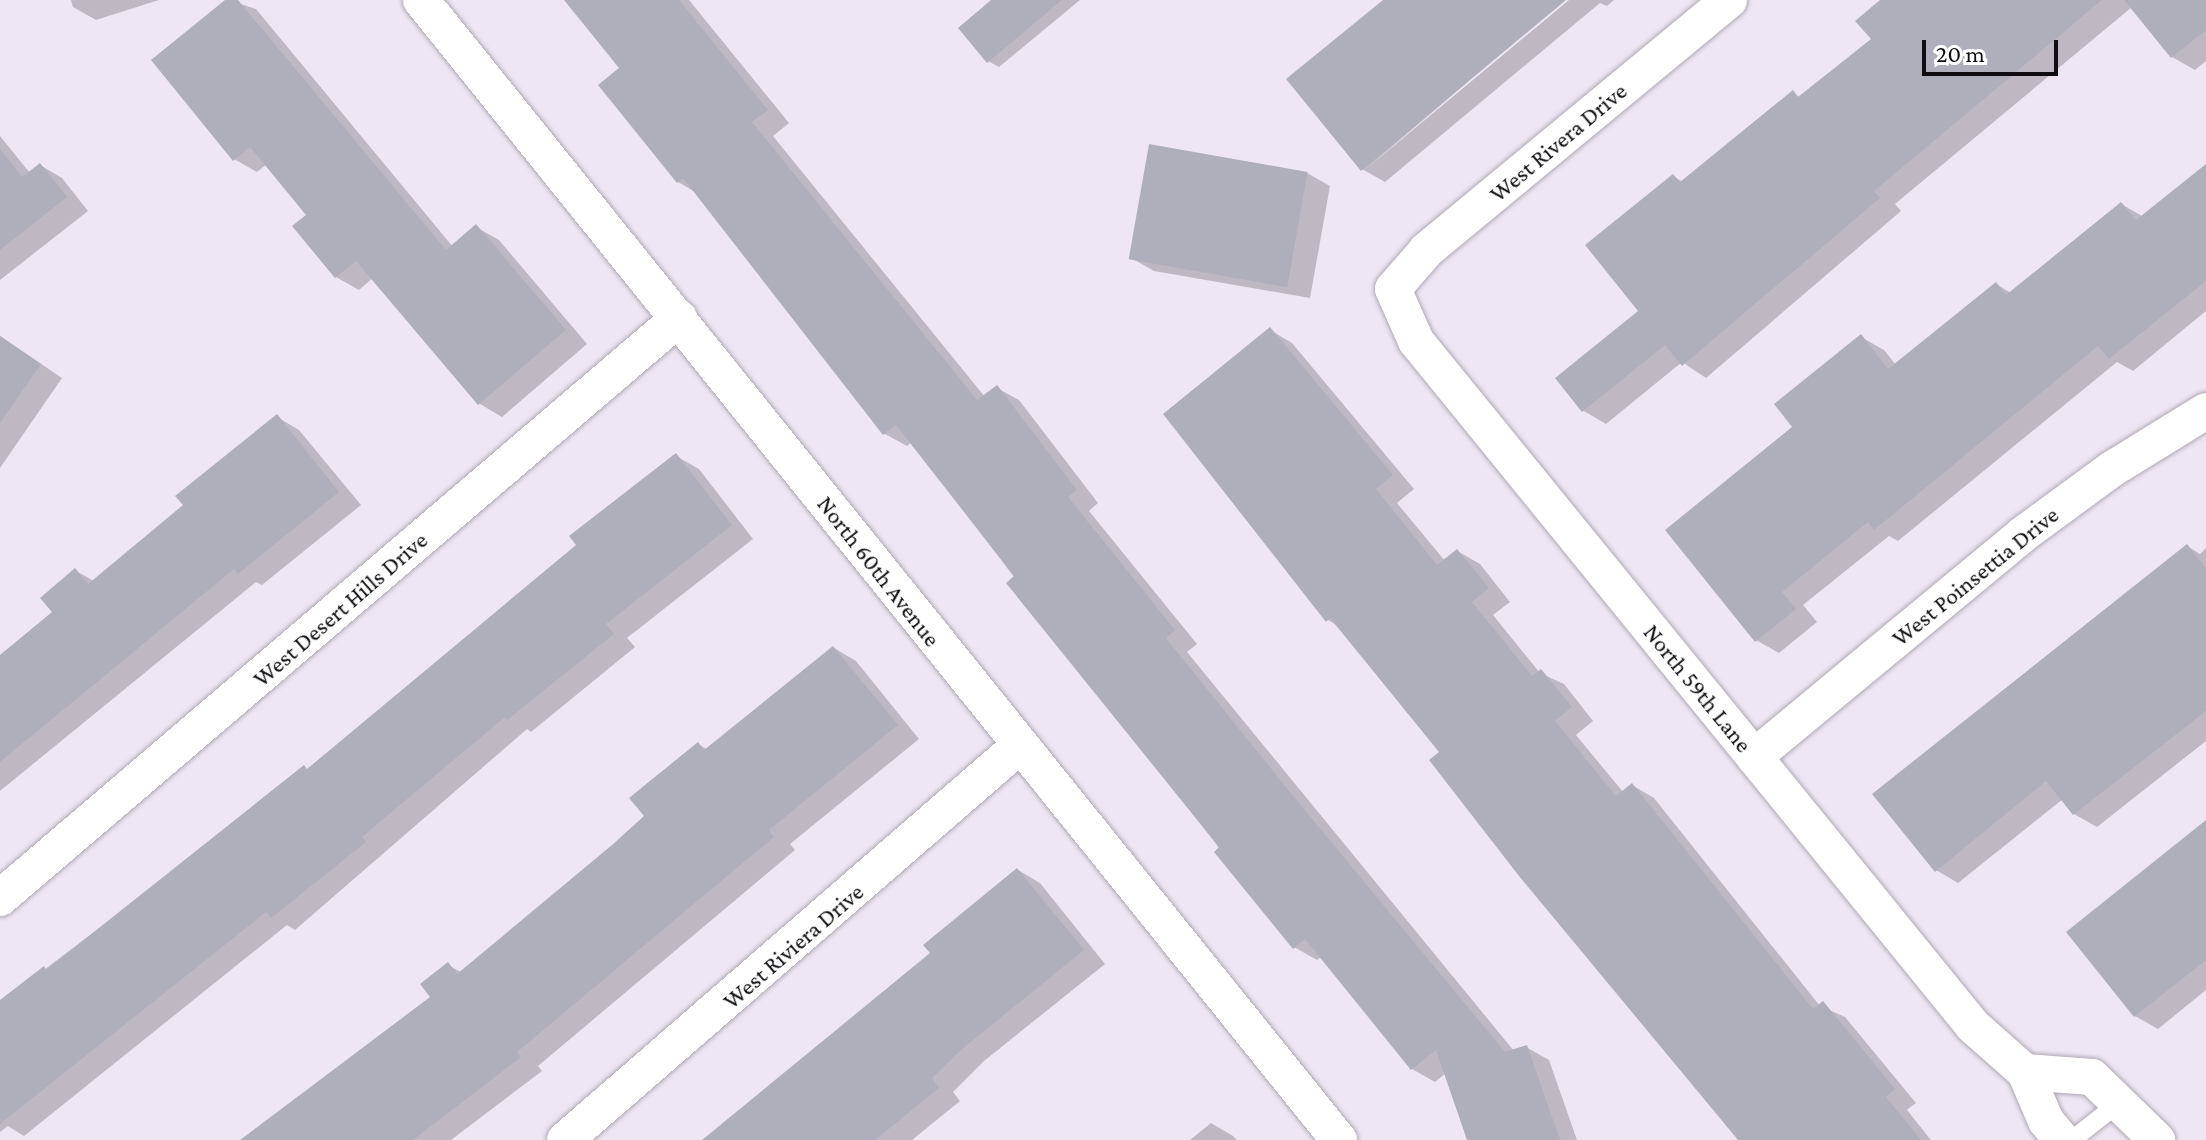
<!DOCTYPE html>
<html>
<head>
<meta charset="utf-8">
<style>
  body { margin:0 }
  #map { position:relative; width:2206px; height:1140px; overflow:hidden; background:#eee7f3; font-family:"Crimson Pro",serif }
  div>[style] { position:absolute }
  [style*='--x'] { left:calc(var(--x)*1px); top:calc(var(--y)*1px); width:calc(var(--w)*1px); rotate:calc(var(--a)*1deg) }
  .shadow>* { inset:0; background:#0003 }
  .building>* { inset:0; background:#afafbc; transform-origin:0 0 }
  .roads { filter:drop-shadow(0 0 2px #afa8b4) drop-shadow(0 0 2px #afa8b4) }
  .lane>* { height:18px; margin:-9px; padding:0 9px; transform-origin:9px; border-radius:9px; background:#fff }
  .street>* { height:36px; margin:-18px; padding:0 18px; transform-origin:18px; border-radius:18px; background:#fff }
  span { translate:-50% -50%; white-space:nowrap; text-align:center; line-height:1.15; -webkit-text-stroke:7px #fff; paint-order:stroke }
  .street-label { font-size:24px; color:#0f0d11 }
  .scale { position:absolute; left:1922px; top:40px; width:136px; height:36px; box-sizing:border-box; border:4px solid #0f0d11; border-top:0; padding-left:10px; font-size:24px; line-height:28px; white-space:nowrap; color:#0f0d11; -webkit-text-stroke:6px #fff; paint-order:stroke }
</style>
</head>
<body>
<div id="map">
  <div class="shadow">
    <i style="clip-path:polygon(71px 0,159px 0,96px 20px,73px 7px)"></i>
    <i style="clip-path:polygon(228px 0,256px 9px,453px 247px,476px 227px,499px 240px,587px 344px,502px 417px,480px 404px,373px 278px,359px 290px,336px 277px,308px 215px,267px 164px,257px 172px,234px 159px)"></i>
    <i style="clip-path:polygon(566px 0,689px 0,789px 123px,773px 136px,985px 397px,997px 388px,1019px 400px,1098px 503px,1089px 511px,1197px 644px,1187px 652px,1514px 1051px,1526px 1047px,1549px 1060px,1577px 1140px,1469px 1140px,1446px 1073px,1435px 1082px,1412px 1069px,1321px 957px,1317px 960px,1294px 947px,912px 442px,907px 446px,885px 434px,697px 193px,678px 182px,622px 68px)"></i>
    <i style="clip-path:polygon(994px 0,1080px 0,999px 67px,988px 61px)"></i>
    <i style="clip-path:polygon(1387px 0,1563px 0,1366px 169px,1569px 0,1614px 0,1607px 6px,1600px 3px,1385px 182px,1362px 169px)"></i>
    <i style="clip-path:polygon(1883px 0,2206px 0,2206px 61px,2195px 70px,2172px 57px,2132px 7px,1895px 204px,1901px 211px,1706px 378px,1682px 362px,1606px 424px,1584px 411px,1558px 379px,1641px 311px,1673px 176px,1683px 182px,1793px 93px,1801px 98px,1873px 39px)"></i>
    <i style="clip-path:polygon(0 136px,30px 173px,40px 165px,62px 178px,88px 211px,0 280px)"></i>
    <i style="clip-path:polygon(2206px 166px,2206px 311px,2133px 371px,2117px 362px,1898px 541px,1889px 536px,1803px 605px,1817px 622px,1779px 653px,1756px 640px,1795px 428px,1861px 337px,1884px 350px,1896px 365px,1996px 284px,2011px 293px,2121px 204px,2144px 217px)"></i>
    <i style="clip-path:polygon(1307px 173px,1330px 186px,1310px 298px,1154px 271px,1131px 258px)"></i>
    <i style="clip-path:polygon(1270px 330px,1292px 343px,1414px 489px,1397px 503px,1445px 561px,1457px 551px,1480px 564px,1510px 602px,1493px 615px,1540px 673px,1564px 684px,1593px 721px,1576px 735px,1623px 792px,1632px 785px,1654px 798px,1820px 1006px,1845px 1017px,1916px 1103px,1907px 1110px,1931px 1140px,1743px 1140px,1442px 753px,1340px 627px,1328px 620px)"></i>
    <i style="clip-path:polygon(0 336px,62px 378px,0 468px)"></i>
    <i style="clip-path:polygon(277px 417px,299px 430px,361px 505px,262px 585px,256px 582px,0 791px,0 657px,55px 613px,76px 571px,94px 581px,185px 505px)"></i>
    <i style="clip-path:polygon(676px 456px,699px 469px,753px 539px,627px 638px,635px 647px,531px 732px,527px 729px,295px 930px,287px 925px,24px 1136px,8px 1126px,0 1132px,0 1003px,309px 770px,579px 545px)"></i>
    <i style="clip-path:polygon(2187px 546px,2200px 554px,2206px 548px,2206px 741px,2097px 827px,2074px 814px,2063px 799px,1958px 883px,1936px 870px)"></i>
    <i style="clip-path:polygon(834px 648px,856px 661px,919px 739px,790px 844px,795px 850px,538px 1066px,542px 1071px,451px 1140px,244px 1140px,432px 997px,448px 965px,461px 972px,647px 817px,698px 744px,708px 750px)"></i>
    <i style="clip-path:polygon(2206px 842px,2206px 990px,2158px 1029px,2135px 1016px)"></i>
    <i style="clip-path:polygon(1018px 870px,1040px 883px,1105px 964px,984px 1061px,953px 1092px,960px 1101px,912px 1140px,707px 1140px,933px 954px)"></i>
    <i style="clip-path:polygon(1211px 1123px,1233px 1136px,1237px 1140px,1190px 1140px)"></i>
  </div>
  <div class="building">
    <i style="clip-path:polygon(225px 0,238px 0,446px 250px,476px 224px,566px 330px,478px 405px,356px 261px,335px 278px,292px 226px,306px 215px,250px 147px,233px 161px,151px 60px)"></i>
    <i style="clip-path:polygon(564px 0,679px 0,768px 110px,752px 122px,977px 400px,997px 385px,1077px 490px,1068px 497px,1175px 630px,1166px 638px,1289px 791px,1505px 1052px,1527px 1045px,1560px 1140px,1467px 1140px,1436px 1050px,1411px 1070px,1305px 939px,1293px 949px,1214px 852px,1219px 847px,1006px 583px,1014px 576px,896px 425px,883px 435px,683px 178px,677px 183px,598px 85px,619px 68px)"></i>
    <i style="clip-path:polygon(991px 0,1062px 0,987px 63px,958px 28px)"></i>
    <i style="clip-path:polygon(1383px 0,1566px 0,1361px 171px,1286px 79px)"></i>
    <i style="clip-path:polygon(1880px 0,2102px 0,1874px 191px,1880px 198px,1682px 366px,1665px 345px,1582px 412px,1555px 378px,1638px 311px,1585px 245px,1673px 174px,1680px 182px,1793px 90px,1798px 97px,1871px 39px,1855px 21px)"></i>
    <i style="clip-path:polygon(2124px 0,2206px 0,2206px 30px,2171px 58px)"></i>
    <i style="left:1149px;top:144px;width:161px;height:117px;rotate:10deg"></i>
    <i style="clip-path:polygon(0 149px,22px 177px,40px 163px,67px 197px,0 250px)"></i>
    <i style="clip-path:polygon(2206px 164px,2206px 281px,2109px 359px,2098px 346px,1874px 530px,1868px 522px,1782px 592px,1796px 609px,1755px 642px,1665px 530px,1792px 427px,1774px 404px,1861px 334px,1888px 369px,1996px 282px,2006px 295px,2121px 202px,2136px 220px)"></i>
    <i style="clip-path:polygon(1270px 327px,1393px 475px,1376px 489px,1437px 565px,1457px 549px,1489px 588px,1472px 602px,1532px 676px,1541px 669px,1572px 707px,1555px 721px,1616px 796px,1632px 783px,1813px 1009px,1823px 1001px,1895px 1089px,1886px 1097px,1921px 1140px,1738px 1140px,1519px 876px,1429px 760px,1439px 752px,1330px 618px,1326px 622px,1163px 414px)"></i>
    <i style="clip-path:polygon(0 336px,41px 364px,0 423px)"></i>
    <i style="clip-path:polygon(277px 414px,339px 492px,238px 574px,234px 569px,0 762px,0 655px,52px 612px,40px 598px,75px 568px,88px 584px,183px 505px,175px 496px)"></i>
    <i style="clip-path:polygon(676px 453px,732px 525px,606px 624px,614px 634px,507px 720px,505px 717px,362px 837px,366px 842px,271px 918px,266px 912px,0 1124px,0 1000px,44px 966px,46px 970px,304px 765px,307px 769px,576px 545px,569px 536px)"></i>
    <i style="clip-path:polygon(2187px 544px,2206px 568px,2206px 711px,2073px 815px,2046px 781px,1935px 872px,1872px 794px)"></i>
    <i style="clip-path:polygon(833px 646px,898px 725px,769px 830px,774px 837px,517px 1052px,521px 1057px,413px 1140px,240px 1140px,430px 997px,420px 984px,448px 962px,457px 974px,612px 845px,644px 816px,629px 798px,698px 742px,704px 750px)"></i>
    <i style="clip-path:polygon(2206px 820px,2206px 960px,2134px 1017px,2066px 932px)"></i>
    <i style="clip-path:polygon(1017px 868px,1084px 950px,962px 1049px,932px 1078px,939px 1088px,875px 1140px,702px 1140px,930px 953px,923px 945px)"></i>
  </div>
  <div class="roads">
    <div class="lane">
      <i style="--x:2072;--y:1140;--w:61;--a:-38.4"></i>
    </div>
    <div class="street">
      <i style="--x:421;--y:0;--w:1464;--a:51.16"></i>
      <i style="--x:1729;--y:0;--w:393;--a:140.4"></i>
      <i style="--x:1426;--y:251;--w:50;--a:131"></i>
      <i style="--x:1393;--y:289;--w:57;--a:66.1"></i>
      <i style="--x:1416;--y:341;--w:883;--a:50.88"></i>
      <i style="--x:1973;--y:1026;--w:69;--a:41.5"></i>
      <i style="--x:2025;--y:1072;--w:53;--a:66.8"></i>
      <i style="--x:2046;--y:1121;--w:25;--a:50"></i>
      <i style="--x:1754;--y:757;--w:348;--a:-39.6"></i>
      <i style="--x:2022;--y:535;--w:112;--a:-36.3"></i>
      <i style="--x:2112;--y:469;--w:110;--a:-31.7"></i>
      <i style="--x:0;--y:898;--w:893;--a:-40.5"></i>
      <i style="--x:2025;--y:1072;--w:67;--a:4.3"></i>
      <i style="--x:2092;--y:1077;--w:91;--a:44.1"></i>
      <i style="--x:565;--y:1140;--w:600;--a:-40.94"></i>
    </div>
  </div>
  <div class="street-label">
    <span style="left:1558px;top:142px;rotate:-40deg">West Rivera Drive</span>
    <span style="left:879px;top:571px;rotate:52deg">North 60th Avenue</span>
    <span style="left:1975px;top:576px;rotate:-39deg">West Poinsettia Drive</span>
    <span style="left:340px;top:609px;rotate:-41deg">West Desert Hills Drive</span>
    <span style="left:1698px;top:688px;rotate:51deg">North 59th Lane</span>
    <span style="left:793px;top:946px;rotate:-41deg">West Riviera Drive</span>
  </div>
  <div class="scale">20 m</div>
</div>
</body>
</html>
